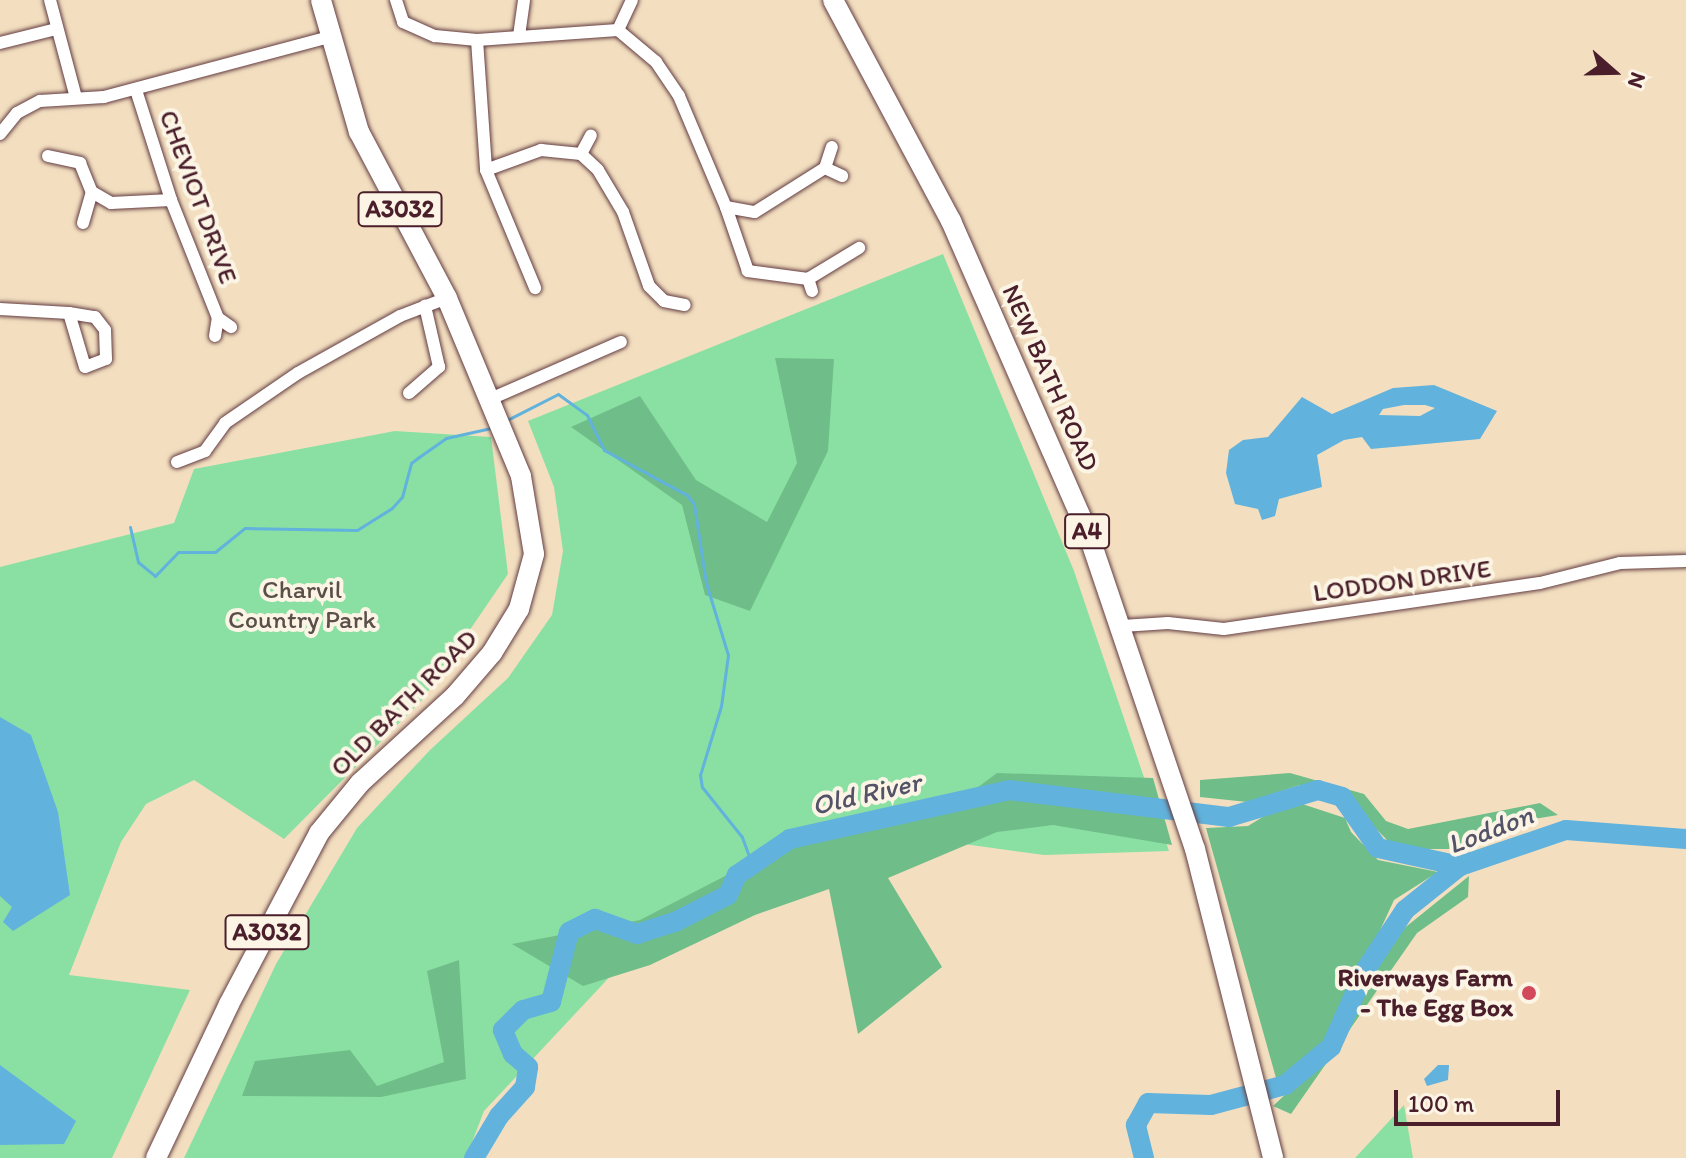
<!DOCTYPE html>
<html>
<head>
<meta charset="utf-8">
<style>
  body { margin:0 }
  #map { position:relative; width:1686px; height:1158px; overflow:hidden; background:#f3dfc0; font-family:Itim,sans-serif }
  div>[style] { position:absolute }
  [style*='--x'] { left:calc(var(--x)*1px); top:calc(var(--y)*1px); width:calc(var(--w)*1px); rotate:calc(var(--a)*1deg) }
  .green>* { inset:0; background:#8ae0a3 }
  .forest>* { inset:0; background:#6fbe89 }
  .water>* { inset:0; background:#61b2dc }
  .stream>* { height:3px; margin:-1.5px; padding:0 1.5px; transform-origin:1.5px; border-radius:1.5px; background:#61b2dc }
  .river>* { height:20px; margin:-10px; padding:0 10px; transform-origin:10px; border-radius:10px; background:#61b2dc }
  .roads { filter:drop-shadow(0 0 2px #633c41) drop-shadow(0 0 2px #633c41) }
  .street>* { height:12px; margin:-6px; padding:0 6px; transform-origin:6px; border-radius:6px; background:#fff }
  .primary>* { height:20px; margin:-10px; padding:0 10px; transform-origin:10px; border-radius:10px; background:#fff }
  .dots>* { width:22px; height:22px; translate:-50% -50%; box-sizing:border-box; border:4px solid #fcf5e5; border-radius:50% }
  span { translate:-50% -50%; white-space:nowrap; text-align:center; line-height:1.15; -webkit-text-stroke:8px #fcf5e5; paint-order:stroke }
  .shield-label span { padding:2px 6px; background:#fcf5e5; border:2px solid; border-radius:6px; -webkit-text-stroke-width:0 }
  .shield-label { font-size:24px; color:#4a1f2b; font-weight:700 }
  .street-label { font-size:26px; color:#4a1f2b }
  .park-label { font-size:26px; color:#5a4f49 }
  .poi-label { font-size:26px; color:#4a1f2b; font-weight:700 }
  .right { translate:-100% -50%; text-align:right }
  .water-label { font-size:28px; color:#525269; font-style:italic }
  .north { position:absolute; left:1574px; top:32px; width:80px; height:80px; -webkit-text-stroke:6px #fcf5e5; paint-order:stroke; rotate:110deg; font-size:22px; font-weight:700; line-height:32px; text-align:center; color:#4a1f2b }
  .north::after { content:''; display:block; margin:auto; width:28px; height:36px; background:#4a1f2b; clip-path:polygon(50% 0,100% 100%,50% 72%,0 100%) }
  .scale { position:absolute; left:1394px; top:1090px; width:166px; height:36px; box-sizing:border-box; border:4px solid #4a1f2b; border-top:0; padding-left:10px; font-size:24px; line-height:28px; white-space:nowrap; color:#4a1f2b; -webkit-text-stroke:6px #fcf5e5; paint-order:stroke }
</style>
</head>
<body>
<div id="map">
  <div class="green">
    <i style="clip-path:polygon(943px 254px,1074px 571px,1169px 851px,1044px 855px,942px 841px,618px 968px,484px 1111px,466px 1158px,184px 1158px,276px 964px,357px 828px,430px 750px,508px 678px,552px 615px,563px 551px,554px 487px,528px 421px)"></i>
    <i style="clip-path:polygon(395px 431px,491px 437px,508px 574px,422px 700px,284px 839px,194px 780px,146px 804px,121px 842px,69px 975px,190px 990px,112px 1158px,0 1158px,0 567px,174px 523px,194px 469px)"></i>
    <i style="clip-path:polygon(1404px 1105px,1413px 1158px,1355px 1158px)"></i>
  </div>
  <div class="forest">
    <i style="clip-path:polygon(775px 358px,834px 359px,828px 451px,750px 611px,705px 595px,682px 505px,571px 427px,640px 396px,696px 480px,767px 522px,797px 463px)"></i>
    <i style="clip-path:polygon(997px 773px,1153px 778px,1172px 845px,1053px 825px,997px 832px,888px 878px,942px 967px,858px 1034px,829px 889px,755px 915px,650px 965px,583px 986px,512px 944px,640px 920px,727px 875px,802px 827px,950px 808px)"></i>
    <i style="clip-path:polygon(1290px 773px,1364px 794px,1386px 821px,1408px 829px,1540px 803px,1558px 815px,1528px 820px,1467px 849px,1410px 849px,1388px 841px,1343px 795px,1319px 786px,1300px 785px,1247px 802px,1200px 797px,1200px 780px)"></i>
    <i style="clip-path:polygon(1290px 800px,1345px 818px,1351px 832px,1378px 860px,1438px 872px,1394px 900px,1328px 1044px,1283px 1081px,1276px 1078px,1206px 828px,1248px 826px)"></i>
    <i style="clip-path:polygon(1469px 876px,1468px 897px,1417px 933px,1291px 1114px,1273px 1106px,1339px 1044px,1365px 980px,1402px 930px)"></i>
    <i style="clip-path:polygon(459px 960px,466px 1079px,381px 1097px,242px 1096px,255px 1061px,350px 1050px,377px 1086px,444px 1062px,427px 971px)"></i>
  </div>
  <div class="water">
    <i style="clip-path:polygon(evenodd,1434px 385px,1497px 411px,1480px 439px,1371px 449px,1362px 437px,1344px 440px,1317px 455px,1322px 487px,1279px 499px,1275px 516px,1262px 520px,1258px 509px,1235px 504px,1226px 473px,1229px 450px,1243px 440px,1268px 437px,1302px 397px,1332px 414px,1393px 388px,1434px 385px,1404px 405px,1425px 405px,1435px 408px,1420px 416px,1379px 415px,1383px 409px,1404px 405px)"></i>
    <i style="clip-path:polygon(0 717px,31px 735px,58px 812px,70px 895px,13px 931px,3px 922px,12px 907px,0 896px)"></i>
    <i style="clip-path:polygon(0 1065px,76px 1121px,64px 1144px,0 1145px)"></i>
    <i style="clip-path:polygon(1438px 1065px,1449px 1065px,1448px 1080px,1427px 1086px,1424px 1079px)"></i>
  </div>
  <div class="stream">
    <i style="--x:505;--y:421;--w:59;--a:-27"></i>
    <i style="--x:558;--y:394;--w:36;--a:36"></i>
    <i style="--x:587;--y:415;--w:39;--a:64"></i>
    <i style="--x:604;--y:450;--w:94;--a:28.5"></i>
    <i style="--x:687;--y:495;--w:11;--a:52"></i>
    <i style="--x:694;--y:504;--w:80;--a:81.4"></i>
    <i style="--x:706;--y:583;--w:75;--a:73"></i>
    <i style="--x:728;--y:655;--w:51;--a:97.8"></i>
    <i style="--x:721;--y:706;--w:72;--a:106.9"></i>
    <i style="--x:700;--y:775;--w:12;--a:81"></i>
    <i style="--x:702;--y:787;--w:64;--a:51.3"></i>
    <i style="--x:742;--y:837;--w:30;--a:70"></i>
    <i style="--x:130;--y:527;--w:36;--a:77"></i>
    <i style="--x:138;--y:562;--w:22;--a:39"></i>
    <i style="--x:155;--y:576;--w:33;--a:-46"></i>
    <i style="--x:178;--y:552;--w:37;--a:0"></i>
    <i style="--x:215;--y:552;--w:38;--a:-39"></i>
    <i style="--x:245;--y:528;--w:112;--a:1"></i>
    <i style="--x:357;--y:530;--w:41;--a:-32.2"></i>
    <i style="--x:392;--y:508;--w:15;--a:-48"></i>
    <i style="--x:402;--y:497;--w:35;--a:-75"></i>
    <i style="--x:411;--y:463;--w:10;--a:-37"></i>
    <i style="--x:419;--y:457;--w:33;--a:-35"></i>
    <i style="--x:446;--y:438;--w:46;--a:-12.5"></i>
  </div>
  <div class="river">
    <i style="--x:474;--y:1158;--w:49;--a:-59.2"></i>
    <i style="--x:499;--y:1116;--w:39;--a:-48"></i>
    <i style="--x:525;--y:1087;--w:20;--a:-81"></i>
    <i style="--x:528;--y:1067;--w:20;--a:-139"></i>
    <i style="--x:513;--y:1054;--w:26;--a:-113"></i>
    <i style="--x:503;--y:1030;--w:28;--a:-45"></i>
    <i style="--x:523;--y:1010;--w:29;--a:-16"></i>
    <i style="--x:551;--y:1002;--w:72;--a:-75.6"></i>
    <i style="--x:569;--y:932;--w:29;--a:-27"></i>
    <i style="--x:595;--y:919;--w:45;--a:19.7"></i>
    <i style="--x:637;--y:934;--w:40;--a:-18"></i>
    <i style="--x:675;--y:922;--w:59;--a:-27"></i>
    <i style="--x:728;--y:895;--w:22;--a:-66"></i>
    <i style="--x:737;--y:875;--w:64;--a:-34.2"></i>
    <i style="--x:790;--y:839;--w:224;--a:-12.6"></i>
    <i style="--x:1009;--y:790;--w:222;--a:7"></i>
    <i style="--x:1229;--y:817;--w:93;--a:-16.9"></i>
    <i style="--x:1318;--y:790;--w:25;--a:16"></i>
    <i style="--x:1342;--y:797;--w:62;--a:54.8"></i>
    <i style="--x:1378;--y:848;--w:84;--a:12.4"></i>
    <i style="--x:1144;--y:1158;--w:34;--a:-104"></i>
    <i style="--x:1136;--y:1125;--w:25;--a:-61"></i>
    <i style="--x:1148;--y:1103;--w:63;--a:1.8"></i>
    <i style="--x:1211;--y:1105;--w:77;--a:-15.1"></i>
    <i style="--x:1285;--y:1085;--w:60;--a:-39.6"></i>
    <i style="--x:1331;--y:1047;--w:85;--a:-65.8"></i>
    <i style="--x:1366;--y:969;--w:71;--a:-56.5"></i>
    <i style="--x:1405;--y:910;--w:70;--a:-38.7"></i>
    <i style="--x:1460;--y:866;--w:112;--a:-18.8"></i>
    <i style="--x:1566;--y:830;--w:120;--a:4.3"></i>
  </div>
  <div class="roads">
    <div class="street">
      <i style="--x:50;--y:0;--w:101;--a:75.1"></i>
      <i style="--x:396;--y:0;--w:23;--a:72"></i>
      <i style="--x:403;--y:22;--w:35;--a:24"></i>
      <i style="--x:435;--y:36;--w:42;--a:5.4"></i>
      <i style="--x:477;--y:40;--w:141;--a:-4.1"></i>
      <i style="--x:618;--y:30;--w:33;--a:-65"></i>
      <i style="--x:618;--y:30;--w:50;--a:40.1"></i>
      <i style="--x:656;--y:62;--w:41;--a:55.9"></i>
      <i style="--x:679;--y:96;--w:121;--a:67.1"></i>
      <i style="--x:519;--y:36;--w:36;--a:-82"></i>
      <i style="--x:477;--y:40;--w:130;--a:86"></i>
      <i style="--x:486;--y:170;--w:128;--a:67.4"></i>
      <i style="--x:0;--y:43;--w:58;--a:-14"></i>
      <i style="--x:136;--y:90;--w:115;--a:72.3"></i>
      <i style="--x:171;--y:200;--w:127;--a:68.3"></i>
      <i style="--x:218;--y:318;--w:16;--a:35"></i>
      <i style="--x:0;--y:134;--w:27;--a:-51"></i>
      <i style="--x:17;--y:113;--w:26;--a:-28"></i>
      <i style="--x:40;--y:101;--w:64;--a:-3.6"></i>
      <i style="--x:104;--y:97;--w:233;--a:-14.9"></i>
      <i style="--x:581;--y:154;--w:21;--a:-62"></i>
      <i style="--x:48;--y:156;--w:33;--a:12"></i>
      <i style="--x:80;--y:163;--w:31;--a:68"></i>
      <i style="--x:92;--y:192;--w:22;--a:30"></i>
      <i style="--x:111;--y:203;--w:60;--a:-2.9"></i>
      <i style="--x:825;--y:168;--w:22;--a:-72"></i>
      <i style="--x:486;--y:170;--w:59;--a:-20"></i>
      <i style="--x:541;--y:150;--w:40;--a:5.7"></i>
      <i style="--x:581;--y:154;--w:23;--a:43"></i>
      <i style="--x:598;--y:170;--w:49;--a:59.2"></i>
      <i style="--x:623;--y:212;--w:78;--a:70.6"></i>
      <i style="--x:649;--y:286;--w:21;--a:45"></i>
      <i style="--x:664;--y:301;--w:21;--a:11"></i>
      <i style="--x:83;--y:223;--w:32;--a:-74"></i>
      <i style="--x:808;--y:279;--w:60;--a:-31.3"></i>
      <i style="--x:812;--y:291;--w:13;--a:-108"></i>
      <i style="--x:808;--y:279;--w:61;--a:-172.4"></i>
      <i style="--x:748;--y:271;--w:68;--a:-109"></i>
      <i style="--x:726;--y:207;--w:29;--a:10"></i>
      <i style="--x:755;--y:212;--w:83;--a:-32.2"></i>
      <i style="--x:825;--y:168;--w:19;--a:25"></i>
      <i style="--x:0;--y:309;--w:69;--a:3.3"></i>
      <i style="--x:69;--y:313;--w:26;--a:9"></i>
      <i style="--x:95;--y:317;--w:16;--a:52"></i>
      <i style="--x:105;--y:330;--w:29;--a:88"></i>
      <i style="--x:106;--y:359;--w:22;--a:159"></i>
      <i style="--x:85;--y:367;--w:56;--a:-106.5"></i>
      <i style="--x:215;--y:336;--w:18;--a:-81"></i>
      <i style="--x:409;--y:393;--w:40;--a:-41"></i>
      <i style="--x:439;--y:367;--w:63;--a:-102.9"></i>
      <i style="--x:488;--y:400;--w:145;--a:-23.6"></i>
      <i style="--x:177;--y:462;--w:30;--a:-21"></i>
      <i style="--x:205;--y:451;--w:34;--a:-54"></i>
      <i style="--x:225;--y:423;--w:88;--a:-34.4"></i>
      <i style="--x:298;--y:373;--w:117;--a:-29.2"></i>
      <i style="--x:400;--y:316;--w:50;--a:-21"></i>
      <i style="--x:1122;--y:626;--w:46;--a:-3.7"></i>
      <i style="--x:1168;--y:623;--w:56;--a:6.1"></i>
      <i style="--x:1224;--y:629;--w:319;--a:-8.3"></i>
      <i style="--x:1540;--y:583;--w:82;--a:-14"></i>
      <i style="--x:1620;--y:563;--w:66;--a:-1.7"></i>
    </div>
    <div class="primary">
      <i style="--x:833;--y:0;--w:251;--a:61.9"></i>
      <i style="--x:951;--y:221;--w:344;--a:66.3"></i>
      <i style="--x:1089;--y:536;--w:330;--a:71.3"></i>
      <i style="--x:1195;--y:849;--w:319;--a:75.8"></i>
      <i style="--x:156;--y:1158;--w:170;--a:-64.6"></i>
      <i style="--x:229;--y:1004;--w:193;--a:-62.2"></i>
      <i style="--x:319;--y:833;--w:65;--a:-50.6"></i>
      <i style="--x:360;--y:783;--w:129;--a:-42.5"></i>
      <i style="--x:455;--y:696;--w:57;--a:-49.3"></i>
      <i style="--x:492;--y:653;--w:52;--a:-58.5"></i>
      <i style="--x:519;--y:609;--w:57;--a:-74.7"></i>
      <i style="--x:534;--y:554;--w:79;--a:-99.5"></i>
      <i style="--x:521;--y:476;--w:193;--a:-112.6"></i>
      <i style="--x:447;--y:298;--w:188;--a:-117.9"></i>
      <i style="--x:359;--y:132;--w:137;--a:-106.1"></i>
    </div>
  </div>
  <div class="dots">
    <i style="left:1529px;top:993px;background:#d1495b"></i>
  </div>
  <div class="shield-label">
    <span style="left:400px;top:209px">A3032</span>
    <span style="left:1087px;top:531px">A4</span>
    <span style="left:267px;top:932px">A3032</span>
  </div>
  <div class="street-label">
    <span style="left:198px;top:197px;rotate:70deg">CHEVIOT DRIVE</span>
    <span style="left:1050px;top:378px;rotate:66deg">NEW BATH ROAD</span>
    <span style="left:1402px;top:581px;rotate:-8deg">LODDON DRIVE</span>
    <span style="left:404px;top:703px;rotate:-45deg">OLD BATH ROAD</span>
  </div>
  <div class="park-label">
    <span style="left:302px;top:605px">Charvil<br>Country Park</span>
  </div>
  <div class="poi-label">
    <span class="right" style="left:1513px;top:993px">Riverways Farm<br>- The Egg Box</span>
  </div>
  <div class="water-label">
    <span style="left:866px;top:793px;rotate:-13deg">Old River</span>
    <span style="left:1490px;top:829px;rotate:-21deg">Loddon</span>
  </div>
  <div class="north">N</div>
  <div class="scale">100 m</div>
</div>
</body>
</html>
